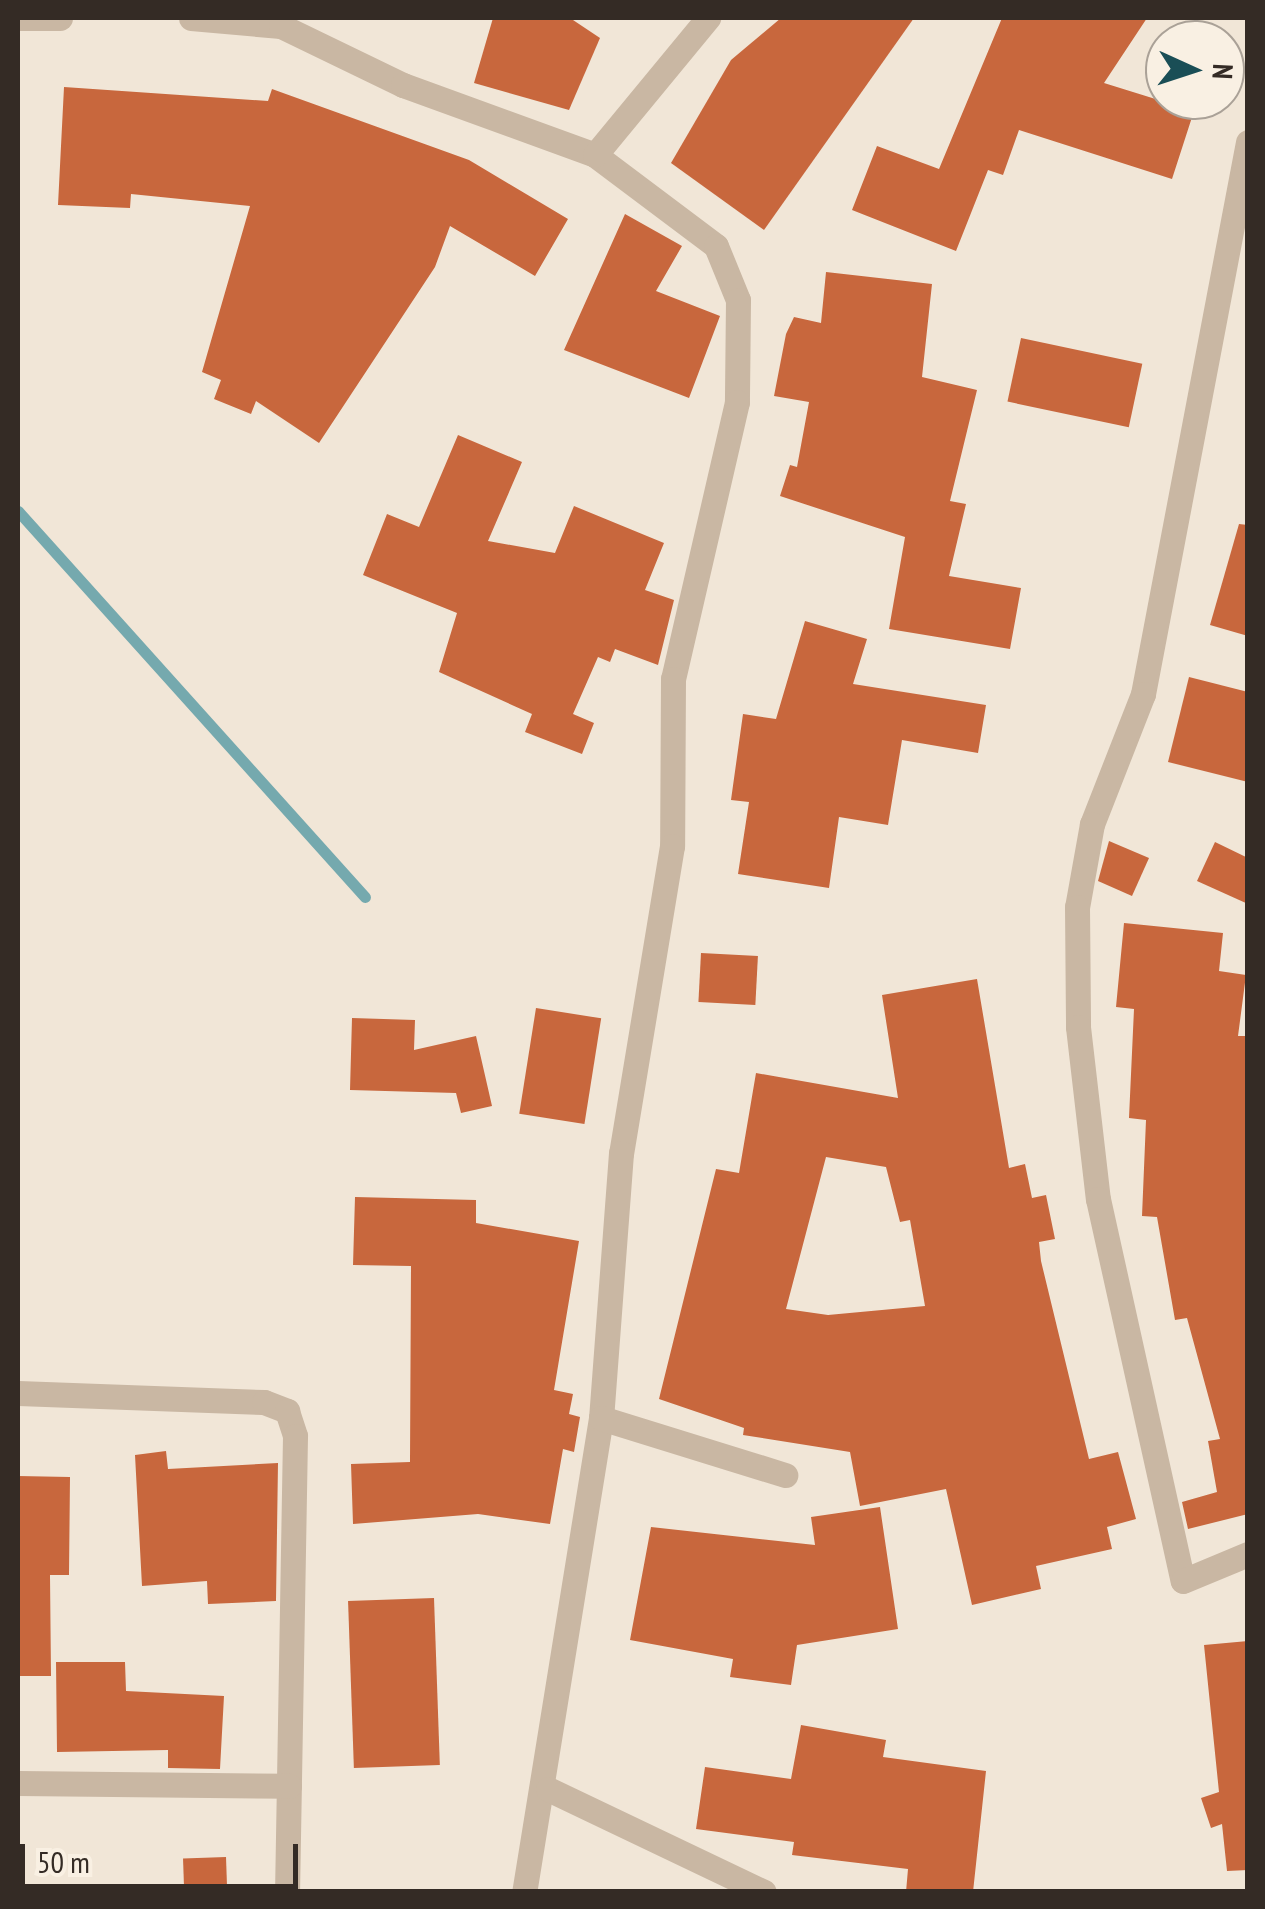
<!DOCTYPE html>
<html>
<head>
<meta charset="utf-8">
<style>
  body { margin:0 }
  #map { position:relative; width:1265px; height:1909px; overflow:hidden; background:#f1e6d7; font-family:"PT Sans Narrow",sans-serif }
  div>[style] { position:absolute }
  [style*='--x'] { left:calc(var(--x)*1px); top:calc(var(--y)*1px); width:calc(var(--w)*1px); rotate:calc(var(--a)*1deg) }
  .stream>* { height:11px; margin:-5.5px; padding:0 5.5px; transform-origin:5.5px; border-radius:5.5px; background:#75a9ae }
  .building>* { inset:0; background:#c8673d; transform-origin:0 0 }
  .minor>* { height:25px; margin:-12.5px; padding:0 12.5px; transform-origin:12.5px; border-radius:12.5px; background:#c9b7a3 }
  span { translate:-50% -50%; white-space:nowrap; text-align:center; line-height:1.15; -webkit-text-stroke:8px #f9f0e3; paint-order:stroke }
  .frame { position:absolute; inset:0; border:20px solid #342b25; pointer-events:none }
  .north { position:absolute; left:1145px; top:20px; width:100px; height:100px; box-sizing:border-box; background:#f9f0e3; border:2px solid #aaa197; border-radius:50%; rotate:93deg; font-size:28px; font-weight:700; line-height:40px; text-align:center; color:#342b25 }
  .north::after { content:''; display:block; margin:auto; width:35px; height:45px; background:#1a4e56; clip-path:polygon(50% 0,100% 100%,50% 72%,0 100%) }
  .scale { position:absolute; left:20px; top:1844px; width:278px; height:45px; box-sizing:border-box; border:5px solid #342b25; border-top:0; padding-left:12px; font-size:30px; line-height:35px; white-space:nowrap; color:#342b25; -webkit-text-stroke:8px #f9f0e3; paint-order:stroke }
</style>
</head>
<body>
<div id="map">
  <div class="stream">
    <i style="--x:18;--y:511;--w:519;--a:48.05"></i>
  </div>
  <div class="building">
    <i style="clip-path:polygon(493px 18px,570px 18px,600px 38px,569px 110px,474px 83px)"></i>
    <i style="clip-path:polygon(781px 18px,914px 18px,764px 230px,671px 163px,731px 60px)"></i>
    <i style="clip-path:polygon(1002px 18px,1147px 18px,1104px 83px,1194px 111px,1172px 179px,1019px 130px,1003px 175px,988px 170px,956px 251px,852px 210px,877px 146px,939px 169px)"></i>
    <i style="clip-path:polygon(64px 87px,268px 101px,272px 89px,469px 160px,568px 219px,535px 276px,450px 226px,435px 267px,319px 443px,256px 401px,251px 414px,214px 399px,221px 380px,202px 372px,250px 206px,131px 194px,130px 208px,58px 205px)"></i>
    <i style="clip-path:polygon(625px 214px,682px 246px,656px 291px,720px 316px,689px 398px,564px 350px)"></i>
    <i style="clip-path:polygon(826px 272px,932px 284px,922px 377px,977px 390px,950px 501px,966px 504px,949px 576px,1021px 588px,1010px 649px,889px 629px,905px 537px,780px 496px,790px 465px,797px 467px,809px 402px,774px 396px,786px 334px,794px 317px,821px 323px)"></i>
    <i style="left:1021px;top:338px;width:124px;height:65px;rotate:12deg"></i>
    <i style="clip-path:polygon(458px 435px,522px 462px,488px 541px,555px 553px,574px 506px,664px 543px,645px 590px,674px 600px,658px 665px,615px 649px,610px 662px,598px 657px,573px 714px,594px 723px,582px 754px,525px 732px,532px 714px,439px 672px,457px 613px,363px 575px,387px 514px,419px 527px)"></i>
    <i style="clip-path:polygon(1239px 524px,1248px 525px,1248px 636px,1210px 625px)"></i>
    <i style="clip-path:polygon(805px 621px,867px 639px,853px 684px,986px 705px,978px 753px,902px 740px,888px 825px,839px 817px,829px 888px,738px 874px,749px 802px,731px 800px,743px 714px,776px 719px)"></i>
    <i style="clip-path:polygon(1189px 677px,1248px 692px,1248px 782px,1168px 762px)"></i>
    <i style="clip-path:polygon(1109px 841px,1149px 858px,1132px 896px,1098px 881px)"></i>
    <i style="clip-path:polygon(1215px 842px,1248px 858px,1248px 904px,1197px 881px)"></i>
    <i style="clip-path:polygon(1124px 923px,1223px 933px,1219px 971px,1246px 975px,1238px 1036px,1248px 1036px,1248px 1514px,1188px 1529px,1182px 1502px,1217px 1492px,1208px 1441px,1220px 1439px,1187px 1318px,1175px 1320px,1157px 1217px,1142px 1216px,1146px 1120px,1129px 1118px,1134px 1009px,1116px 1007px)"></i>
    <i style="left:701px;top:953px;width:57px;height:49px;rotate:3deg"></i>
    <i style="clip-path:polygon(evenodd,977px 979px,1009px 1168px,1025px 1164px,1032px 1198px,1046px 1195px,1055px 1239px,1039px 1242px,1041px 1261px,1089px 1459px,1118px 1452px,1136px 1519px,1107px 1527px,1112px 1549px,1036px 1566px,1041px 1589px,972px 1605px,946px 1489px,860px 1506px,850px 1452px,743px 1435px,744px 1428px,659px 1399px,716px 1169px,739px 1173px,756px 1073px,898px 1098px,882px 995px,977px 979px,826px 1157px,886px 1167px,900px 1222px,910px 1220px,925px 1306px,828px 1315px,786px 1309px,826px 1157px)"></i>
    <i style="left:536px;top:1008px;width:66px;height:107px;rotate:9deg"></i>
    <i style="clip-path:polygon(352px 1018px,415px 1020px,414px 1050px,476px 1036px,492px 1106px,461px 1113px,456px 1093px,350px 1090px)"></i>
    <i style="clip-path:polygon(355px 1197px,476px 1200px,476px 1223px,579px 1241px,554px 1390px,573px 1394px,569px 1414px,580px 1417px,574px 1452px,563px 1449px,550px 1524px,478px 1514px,353px 1524px,351px 1464px,410px 1462px,411px 1266px,353px 1265px)"></i>
    <i style="clip-path:polygon(166px 1451px,168px 1469px,278px 1463px,276px 1601px,208px 1604px,207px 1581px,142px 1586px,135px 1455px)"></i>
    <i style="clip-path:polygon(18px 1476px,70px 1477px,69px 1575px,50px 1575px,51px 1676px,18px 1676px)"></i>
    <i style="clip-path:polygon(880px 1507px,898px 1629px,797px 1645px,791px 1685px,730px 1677px,733px 1659px,630px 1640px,651px 1527px,815px 1545px,811px 1517px)"></i>
    <i style="left:434px;top:1598px;width:167px;height:86px;rotate:88deg"></i>
    <i style="clip-path:polygon(1248px 1641px,1248px 1870px,1227px 1871px,1222px 1824px,1211px 1828px,1201px 1798px,1219px 1792px,1204px 1645px)"></i>
    <i style="clip-path:polygon(56px 1662px,125px 1662px,126px 1691px,224px 1696px,220px 1769px,168px 1768px,168px 1750px,57px 1752px)"></i>
    <i style="clip-path:polygon(801px 1725px,886px 1740px,883px 1757px,986px 1771px,973px 1892px,906px 1892px,908px 1869px,792px 1855px,794px 1842px,696px 1829px,705px 1767px,791px 1779px)"></i>
    <i style="left:226px;top:1857px;width:35px;height:43px;rotate:88deg"></i>
  </div>
  <div class="minor">
    <i style="--x:18;--y:18;--w:42;--a:0"></i>
    <i style="--x:191;--y:18;--w:90;--a:5.1"></i>
    <i style="--x:281;--y:26;--w:136;--a:25.8"></i>
    <i style="--x:403;--y:85;--w:204;--a:20"></i>
    <i style="--x:595;--y:155;--w:151;--a:36.9"></i>
    <i style="--x:716;--y:246;--w:58;--a:67.8"></i>
    <i style="--x:738;--y:300;--w:102;--a:90.6"></i>
    <i style="--x:737;--y:402;--w:284;--a:103"></i>
    <i style="--x:673;--y:679;--w:167;--a:90.3"></i>
    <i style="--x:672;--y:846;--w:311;--a:99.4"></i>
    <i style="--x:621;--y:1153;--w:266;--a:94.3"></i>
    <i style="--x:601;--y:1418;--w:480;--a:99.2"></i>
    <i style="--x:1248;--y:142;--w:562;--a:100.77"></i>
    <i style="--x:1143;--y:694;--w:140;--a:111.4"></i>
    <i style="--x:1092;--y:824;--w:84;--a:100.2"></i>
    <i style="--x:1077;--y:907;--w:120;--a:89.5"></i>
    <i style="--x:1078;--y:1027;--w:173;--a:83.4"></i>
    <i style="--x:1098;--y:1199;--w:391;--a:77.5"></i>
    <i style="--x:1183;--y:1581;--w:70;--a:-22.6"></i>
    <i style="--x:595;--y:155;--w:178;--a:-50.5"></i>
    <i style="--x:18;--y:1393;--w:246;--a:2.1"></i>
    <i style="--x:264;--y:1402;--w:25;--a:21"></i>
    <i style="--x:287;--y:1411;--w:26;--a:72"></i>
    <i style="--x:295;--y:1436;--w:456;--a:91"></i>
    <i style="--x:601;--y:1418;--w:193;--a:17.2"></i>
    <i style="--x:18;--y:1783;--w:271;--a:0.6"></i>
    <i style="--x:548;--y:1789;--w:239;--a:25.5"></i>
  </div>
  <div class="frame"></div>
  <div class="north">N</div>
  <div class="scale">50 m</div>
</div>
</body>
</html>
